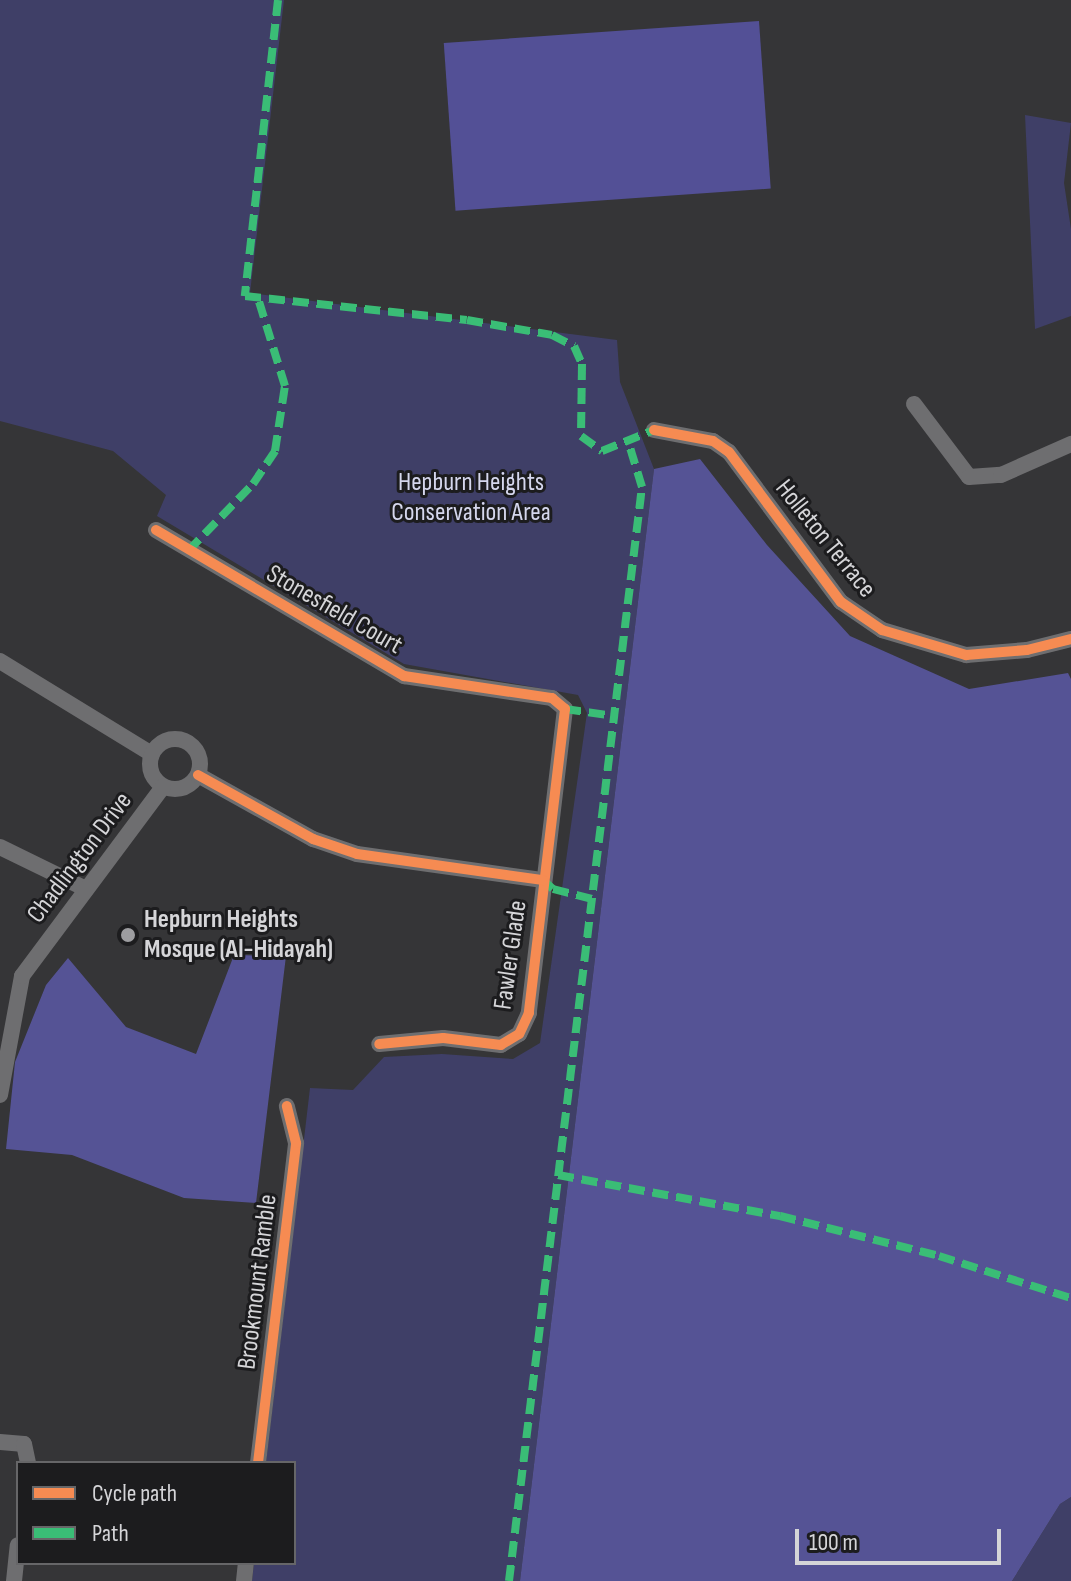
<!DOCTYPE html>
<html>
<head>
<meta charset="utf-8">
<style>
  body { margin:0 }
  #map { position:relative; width:1071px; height:1581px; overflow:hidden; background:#353537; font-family:"Sofia Sans Condensed",sans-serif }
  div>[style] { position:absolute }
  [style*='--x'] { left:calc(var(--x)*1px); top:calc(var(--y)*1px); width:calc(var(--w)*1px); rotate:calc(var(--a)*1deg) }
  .green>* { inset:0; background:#3f3f67 }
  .forest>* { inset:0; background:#555395 }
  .water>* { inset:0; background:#535096; transform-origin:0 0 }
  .minor>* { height:16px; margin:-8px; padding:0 8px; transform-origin:8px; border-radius:8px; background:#6e6e70 }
  .minor>.ring { margin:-8px; padding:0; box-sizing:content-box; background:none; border:16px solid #6e6e70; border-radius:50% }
  .quiet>* { height:8px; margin-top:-4px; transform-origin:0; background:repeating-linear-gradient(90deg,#3abd76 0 16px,transparent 0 24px) }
  .cycleway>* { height:10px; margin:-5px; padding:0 5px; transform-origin:5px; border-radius:5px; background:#f68b52 }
  .dots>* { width:22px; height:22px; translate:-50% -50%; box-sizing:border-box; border:4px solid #1c1c1e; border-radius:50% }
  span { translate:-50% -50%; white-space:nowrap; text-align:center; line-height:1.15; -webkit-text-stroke:6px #1c1c1e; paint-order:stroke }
  .park-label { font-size:26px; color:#d5d7ed }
  .street-label { font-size:26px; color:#d5d5d8 }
  .poi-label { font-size:26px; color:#d5d5d8; font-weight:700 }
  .left { translate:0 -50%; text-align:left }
  .legend { position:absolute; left:16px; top:1461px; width:280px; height:104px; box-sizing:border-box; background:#1c1c1e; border:2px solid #666668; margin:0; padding:10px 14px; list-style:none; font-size:24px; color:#d5d5d8 }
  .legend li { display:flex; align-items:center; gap:16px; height:40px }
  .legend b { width:40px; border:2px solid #666668 }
  .scale { position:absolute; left:795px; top:1529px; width:206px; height:36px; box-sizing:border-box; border:4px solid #d5d5d8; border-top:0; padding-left:10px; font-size:24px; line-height:28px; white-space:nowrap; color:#d5d5d8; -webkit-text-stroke:6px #1c1c1e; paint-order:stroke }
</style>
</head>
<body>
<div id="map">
  <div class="green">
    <i style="clip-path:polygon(0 0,284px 0,250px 293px,617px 340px,620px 382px,654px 469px,520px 1581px,252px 1581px,254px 1563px,294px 1563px,294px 1463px,266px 1463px,310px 1088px,353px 1090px,384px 1057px,442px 1054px,513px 1059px,540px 1043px,587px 713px,578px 695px,404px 664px,157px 516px,166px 495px,113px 451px,0 421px)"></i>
    <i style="clip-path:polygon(1025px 115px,1071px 123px,1064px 183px,1071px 229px,1071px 316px,1035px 329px)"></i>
    <i style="clip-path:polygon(1071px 1497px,1071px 1581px,1012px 1581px,1060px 1504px)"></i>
  </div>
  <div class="forest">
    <i style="clip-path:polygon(700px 459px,767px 545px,850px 636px,969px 689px,1068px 673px,1071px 679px,1071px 1497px,1060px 1504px,1012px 1581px,520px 1581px,654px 469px)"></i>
    <i style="clip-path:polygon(234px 955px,286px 956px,256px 1203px,184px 1198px,72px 1155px,6px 1149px,15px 1062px,46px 985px,68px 958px,126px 1027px,196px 1054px)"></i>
  </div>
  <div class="water">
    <i style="left:759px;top:21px;width:168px;height:316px;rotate:86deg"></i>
  </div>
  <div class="minor">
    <i style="--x:914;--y:404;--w:91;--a:53"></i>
    <i style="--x:969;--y:477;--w:32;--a:-4"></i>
    <i style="--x:1001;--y:475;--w:77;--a:-23.9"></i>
    <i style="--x:654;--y:430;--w:60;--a:10.6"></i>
    <i style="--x:713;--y:441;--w:19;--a:35"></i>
    <i style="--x:729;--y:452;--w:187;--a:53.3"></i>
    <i style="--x:841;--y:602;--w:50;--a:34.3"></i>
    <i style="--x:882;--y:630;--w:88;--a:16.6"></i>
    <i style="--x:966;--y:655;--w:61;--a:-4.7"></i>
    <i style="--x:1027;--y:650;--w:45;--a:-14"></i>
    <i style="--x:156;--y:530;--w:288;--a:30.5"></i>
    <i style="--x:404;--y:676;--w:150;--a:8.5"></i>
    <i style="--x:552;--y:698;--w:17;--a:40"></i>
    <i style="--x:565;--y:709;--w:306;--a:96.8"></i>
    <i style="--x:529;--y:1013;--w:23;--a:115"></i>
    <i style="--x:519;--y:1034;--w:21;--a:149"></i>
    <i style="--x:501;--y:1045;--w:58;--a:-173.1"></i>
    <i style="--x:443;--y:1038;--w:64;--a:174.6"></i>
    <i style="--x:0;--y:661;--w:178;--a:31.5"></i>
    <i class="ring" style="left:150px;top:739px;width:34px;height:34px"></i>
    <i style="--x:198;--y:775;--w:132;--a:29.1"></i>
    <i style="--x:313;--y:839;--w:46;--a:18.8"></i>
    <i style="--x:357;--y:854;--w:188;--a:8"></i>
    <i style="--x:0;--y:847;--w:96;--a:26"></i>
    <i style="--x:0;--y:1095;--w:121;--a:-79.5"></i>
    <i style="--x:22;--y:976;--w:236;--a:-53.3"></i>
    <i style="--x:0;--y:1442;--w:24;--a:5"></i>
    <i style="--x:24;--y:1444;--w:19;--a:78"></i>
    <i style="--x:258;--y:1463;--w:322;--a:-83.2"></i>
    <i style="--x:296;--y:1143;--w:38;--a:-104"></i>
    <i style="--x:14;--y:1581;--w:36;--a:-84"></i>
    <i style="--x:244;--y:1581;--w:18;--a:-84"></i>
  </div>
  <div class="quiet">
    <i style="--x:278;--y:0;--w:298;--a:96.4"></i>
    <i style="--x:245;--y:296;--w:223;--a:6.2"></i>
    <i style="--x:467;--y:320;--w:86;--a:10"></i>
    <i style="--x:552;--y:335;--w:25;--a:27"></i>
    <i style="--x:574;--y:346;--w:20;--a:66"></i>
    <i style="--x:582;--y:364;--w:72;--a:90.8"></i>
    <i style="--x:581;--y:436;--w:26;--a:36"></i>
    <i style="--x:602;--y:451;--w:56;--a:-22"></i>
    <i style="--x:188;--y:551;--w:93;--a:-45.9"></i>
    <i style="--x:253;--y:484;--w:40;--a:-56"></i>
    <i style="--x:275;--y:451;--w:66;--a:-81.3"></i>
    <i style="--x:285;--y:386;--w:92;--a:-107.1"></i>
    <i style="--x:565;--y:709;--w:49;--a:8.1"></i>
    <i style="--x:543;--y:880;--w:13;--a:42"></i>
    <i style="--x:553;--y:889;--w:40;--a:14.4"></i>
    <i style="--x:558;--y:1175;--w:226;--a:10.5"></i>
    <i style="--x:780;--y:1216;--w:164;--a:14.1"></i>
    <i style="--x:939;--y:1256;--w:139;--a:17.7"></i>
    <i style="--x:509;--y:1581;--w:1102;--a:-83.07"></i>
    <i style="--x:642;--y:487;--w:48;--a:-106.9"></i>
  </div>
  <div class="cycleway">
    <i style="--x:654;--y:430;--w:60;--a:10.6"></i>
    <i style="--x:713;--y:441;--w:19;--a:35"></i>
    <i style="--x:729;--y:452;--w:187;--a:53.3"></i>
    <i style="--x:841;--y:602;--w:50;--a:34.3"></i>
    <i style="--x:882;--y:630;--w:88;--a:16.6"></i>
    <i style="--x:966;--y:655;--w:61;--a:-4.7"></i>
    <i style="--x:1027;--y:650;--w:45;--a:-14"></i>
    <i style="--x:156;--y:530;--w:288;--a:30.5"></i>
    <i style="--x:404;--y:676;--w:150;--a:8.5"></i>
    <i style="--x:552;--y:698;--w:17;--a:40"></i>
    <i style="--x:565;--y:709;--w:306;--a:96.8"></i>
    <i style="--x:529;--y:1013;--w:23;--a:115"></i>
    <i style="--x:519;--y:1034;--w:21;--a:149"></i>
    <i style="--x:501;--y:1045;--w:58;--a:-173.1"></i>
    <i style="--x:443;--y:1038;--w:64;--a:174.6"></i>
    <i style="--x:198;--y:775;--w:132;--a:29.1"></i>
    <i style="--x:313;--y:839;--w:46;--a:18.8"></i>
    <i style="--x:357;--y:854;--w:188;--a:8"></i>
    <i style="--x:258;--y:1463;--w:322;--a:-83.2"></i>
    <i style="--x:296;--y:1143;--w:38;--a:-104"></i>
  </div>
  <div class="dots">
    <i style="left:128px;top:935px;background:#9d9da0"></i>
  </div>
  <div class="park-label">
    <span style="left:471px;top:498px">Hepburn Heights<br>Conservation Area</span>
  </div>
  <div class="street-label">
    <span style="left:825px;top:539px;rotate:51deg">Holleton Terrace</span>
    <span style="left:334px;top:610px;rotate:30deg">Stonesfield Court</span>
    <span style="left:80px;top:858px;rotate:-53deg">Chadlington Drive</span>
    <span style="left:511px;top:955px;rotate:-82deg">Fawler Glade</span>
    <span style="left:258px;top:1282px;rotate:-83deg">Brookmount Ramble</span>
  </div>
  <div class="poi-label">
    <span class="left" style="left:144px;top:935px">Hepburn Heights<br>Mosque (Al-Hidayah)</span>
  </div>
  <ul class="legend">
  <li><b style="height:10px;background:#f68b52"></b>Cycle path</li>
  <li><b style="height:10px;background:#3abd76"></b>Path</li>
  </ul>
  <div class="scale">100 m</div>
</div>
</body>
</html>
